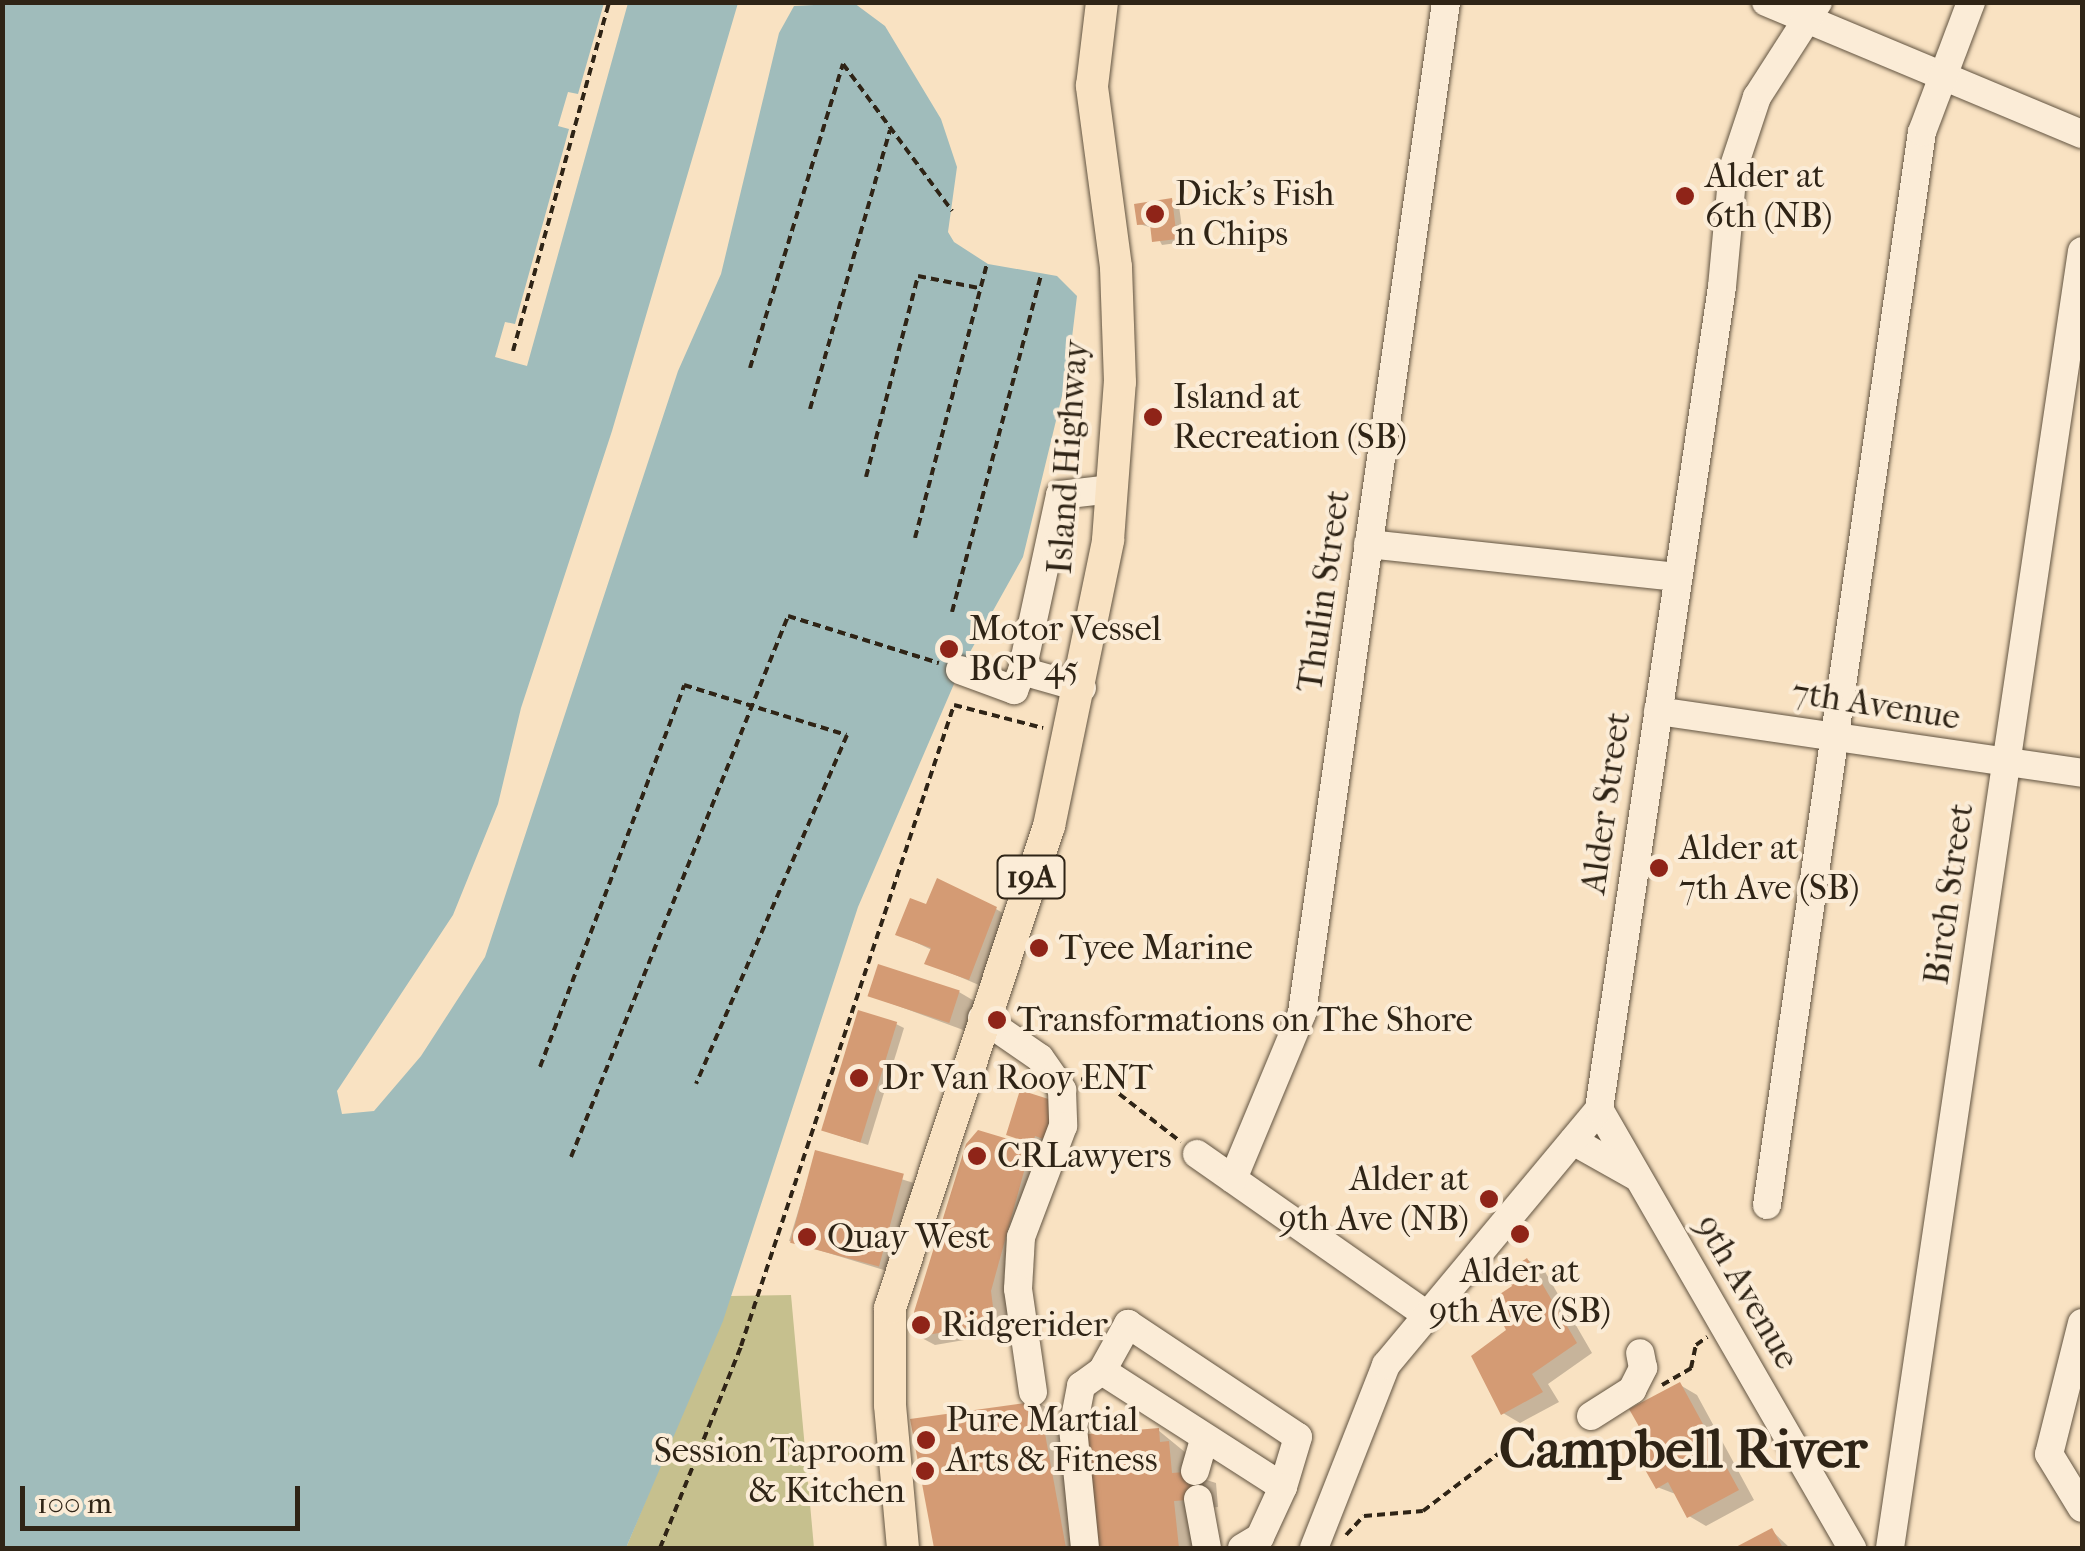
<!DOCTYPE html>
<html>
<head>
<meta charset="utf-8">
<style>
  body { margin:0 }
  #map { position:relative; width:2085px; height:1551px; overflow:hidden; background:#f9e2c2; font-family:"IM FELL French Canon",serif }
  div>[style] { position:absolute }
  [style*='--x'] { left:calc(var(--x)*1px); top:calc(var(--y)*1px); width:calc(var(--w)*1px); rotate:calc(var(--a)*1deg) }
  .green>* { inset:0; background:#c6c08e }
  .water>* { inset:0; background:#a0bcbb }
  .pier>* { inset:0; background:#f9e2c2 }
  .shadow>* { inset:0; background:#0003; transform-origin:0 0 }
  .building>* { inset:0; background:#d49b74; transform-origin:0 0 }
  .path>* { height:4px; margin-top:-2px; transform-origin:0; background:repeating-linear-gradient(90deg,#2f2416 0 8px,transparent 0 13px) }
  .roads { filter:drop-shadow(0 0 2px #625441) drop-shadow(0 0 2px #625441) }
  .minor>* { height:28px; margin:-14px; padding:0 14px; transform-origin:14px; border-radius:14px; background:#fbecd7 }
  .major>* { height:32px; margin:-16px; padding:0 16px; transform-origin:16px; border-radius:16px; background:#f9e2c2 }
  .dots>* { width:28px; height:28px; translate:-50% -50%; box-sizing:border-box; border:5px solid #fbecd7; border-radius:50% }
  span { translate:-50% -50%; white-space:nowrap; text-align:center; line-height:1.15; -webkit-text-stroke:8px #fbecd7; paint-order:stroke }
  .shield-label span { padding:2px 8px; background:#fbecd7; border:2px solid; border-radius:8px; -webkit-text-stroke-width:0 }
  .shield-label { font-size:32px; color:#2f2416; font-weight:700 }
  .poi-label { font-size:35px; color:#2f2416 }
  .left { translate:0 -50%; text-align:left }
  .right { translate:-100% -50%; text-align:right }
  .street-label { font-size:35px; color:#2f2416 }
  .town-label { font-size:55px; color:#2f2416; font-weight:700 }
  .frame { position:absolute; inset:0; border:5px solid #2f2416; pointer-events:none }
  .scale { position:absolute; left:20px; top:1486px; width:280px; height:45px; box-sizing:border-box; border:5px solid #2f2416; border-top:0; padding-left:12px; font-size:30px; line-height:35px; white-space:nowrap; color:#2f2416; -webkit-text-stroke:8px #fbecd7; paint-order:stroke }
</style>
</head>
<body>
<div id="map">
  <div class="green">
    <i style="clip-path:polygon(791px 1295px,814px 1548px,626px 1548px,730px 1296px)"></i>
  </div>
  <div class="water">
    <i style="clip-path:polygon(3px 3px,738px 3px,612px 431px,521px 708px,498px 804px,453px 915px,337px 1091px,342px 1114px,374px 1111px,421px 1056px,485px 957px,678px 371px,721px 274px,779px 33px,794px 6px,854px 3px,885px 26px,941px 119px,957px 167px,948px 232px,954px 242px,988px 264px,1057px 276px,1077px 296px,1068px 371px,1023px 557px,960px 670px,858px 907px,723px 1321px,626px 1548px,3px 1548px)"></i>
  </div>
  <div class="pier">
    <i style="clip-path:polygon(604px 3px,628px 3px,527px 366px,495px 357px,505px 322px,515px 324px,569px 129px,558px 126px,568px 92px,578px 94px)"></i>
  </div>
  <div class="shadow">
    <i style="clip-path:polygon(1171px 201px,1179px 206px,1184px 242px,1162px 245px,1153px 228px,1139px 224px)"></i>
    <i style="clip-path:polygon(928px 907px,996px 909px,1013px 919px,986px 988px,927px 963px,932px 950px,898px 934px)"></i>
    <i style="clip-path:polygon(959px 992px,976px 1002px,966px 1031px,871px 996px)"></i>
    <i style="clip-path:polygon(896px 1024px,904px 1028px,868px 1145px,831px 1133px)"></i>
    <i style="clip-path:polygon(1057px 1105px,1045px 1149px,1009px 1134px)"></i>
    <i style="clip-path:polygon(1029px 1148px,1047px 1158px,1011px 1332px,935px 1345px,918px 1336px)"></i>
    <i style="left:816px;top:1153px;width:105px;height:92px;rotate:17deg"></i>
    <i style="clip-path:polygon(1528px 1260px,1544px 1270px,1592px 1353px,1548px 1384px,1559px 1402px,1520px 1423px,1503px 1413px,1515px 1287px)"></i>
    <i style="clip-path:polygon(1680px 1385px,1697px 1395px,1754px 1500px,1706px 1526px,1689px 1516px,1678px 1495px,1657px 1487px,1652px 1445px)"></i>
    <i style="clip-path:polygon(1039px 1403px,1056px 1413px,1081px 1548px,936px 1548px,913px 1421px)"></i>
    <i style="clip-path:polygon(1158px 1430px,1186px 1453px,1188px 1474px,1216px 1483px,1218px 1507px,1190px 1510px,1194px 1548px,1089px 1548px)"></i>
    <i style="clip-path:polygon(1772px 1531px,1790px 1548px,1740px 1548px)"></i>
  </div>
  <div class="building">
    <i style="clip-path:polygon(1172px 198px,1177px 239px,1152px 242px,1150px 224px,1137px 225px,1134px 204px)"></i>
    <i style="clip-path:polygon(937px 878px,997px 907px,969px 980px,924px 964px,931px 948px,895px 935px,910px 898px,926px 904px)"></i>
    <i style="left:878px;top:964px;width:86px;height:34px;rotate:18deg"></i>
    <i style="left:858px;top:1010px;width:41px;height:126px;rotate:17deg"></i>
    <i style="clip-path:polygon(1020px 1090px,1058px 1102px,1046px 1140px,1035px 1136px,1033px 1144px,1006px 1135px)"></i>
    <i style="clip-path:polygon(978px 1130px,1031px 1146px,991px 1291px,995px 1323px,916px 1337px,914px 1312px,966px 1144px)"></i>
    <i style="left:815px;top:1150px;width:92px;height:96px;rotate:15deg"></i>
    <i style="clip-path:polygon(1527px 1258px,1577px 1343px,1532px 1374px,1543px 1392px,1501px 1415px,1471px 1356px,1506px 1330px,1491px 1300px,1512px 1286px,1505px 1272px)"></i>
    <i style="clip-path:polygon(1680px 1382px,1739px 1490px,1687px 1518px,1668px 1482px,1656px 1489px,1635px 1452px,1649px 1444px,1629px 1409px)"></i>
    <i style="clip-path:polygon(1039px 1401px,1066px 1548px,934px 1548px,910px 1419px)"></i>
    <i style="clip-path:polygon(1159px 1428px,1160px 1442px,1169px 1441px,1172px 1473px,1199px 1471px,1202px 1499px,1174px 1501px,1179px 1548px,1087px 1548px,1076px 1435px)"></i>
    <i style="clip-path:polygon(1772px 1528px,1783px 1548px,1734px 1548px)"></i>
  </div>
  <div class="path">
    <i style="--x:513;--y:351;--w:362;--a:-74.6"></i>
    <i style="--x:750;--y:368;--w:318;--a:-73"></i>
    <i style="--x:843;--y:64;--w:183;--a:53.4"></i>
    <i style="--x:810;--y:409;--w:290;--a:-74"></i>
    <i style="--x:866;--y:477;--w:208;--a:-75.5"></i>
    <i style="--x:918;--y:276;--w:62;--a:11.1"></i>
    <i style="--x:915;--y:538;--w:283;--a:-75.3"></i>
    <i style="--x:952;--y:612;--w:350;--a:-75.2"></i>
    <i style="--x:540;--y:1067;--w:408;--a:-69.3"></i>
    <i style="--x:684;--y:685;--w:170;--a:17.1"></i>
    <i style="--x:847;--y:735;--w:380;--a:113.4"></i>
    <i style="--x:1081;--y:1079;--w:29;--a:14"></i>
    <i style="--x:1109;--y:1086;--w:91;--a:37.9"></i>
    <i style="--x:571;--y:1157;--w:583;--a:-68.14"></i>
    <i style="--x:788;--y:616;--w:158;--a:17.3"></i>
    <i style="--x:1662;--y:1385;--w:34;--a:-30"></i>
    <i style="--x:1691;--y:1368;--w:24;--a:-78"></i>
    <i style="--x:1696;--y:1345;--w:14;--a:-36"></i>
    <i style="--x:1346;--y:1535;--w:26;--a:-47"></i>
    <i style="--x:1364;--y:1516;--w:59;--a:-4.8"></i>
    <i style="--x:1423;--y:1511;--w:99;--a:-37.2"></i>
    <i style="--x:660;--y:1548;--w:218;--a:-68.1"></i>
    <i style="--x:741;--y:1346;--w:675;--a:-71.62"></i>
    <i style="--x:954;--y:705;--w:92;--a:14.5"></i>
  </div>
  <div class="roads">
    <div class="minor">
      <i style="--x:1766;--y:2;--w:342;--a:22.7"></i>
      <i style="--x:1368;--y:544;--w:311;--a:6.1"></i>
      <i style="--x:960;--y:670;--w:58;--a:20.3"></i>
      <i style="--x:1014;--y:690;--w:21;--a:-67"></i>
      <i style="--x:1082;--y:688;--w:62;--a:-164.2"></i>
      <i style="--x:1022;--y:671;--w:180;--a:-77.8"></i>
      <i style="--x:1060;--y:495;--w:52;--a:-6.6"></i>
      <i style="--x:1658;--y:711;--w:429;--a:8.3"></i>
      <i style="--x:982;--y:1018;--w:70;--a:34.6"></i>
      <i style="--x:1040;--y:1058;--w:39;--a:55"></i>
      <i style="--x:1062;--y:1090;--w:36;--a:88"></i>
      <i style="--x:1063;--y:1126;--w:119;--a:110.7"></i>
      <i style="--x:1021;--y:1237;--w:52;--a:93.3"></i>
      <i style="--x:1018;--y:1289;--w:104;--a:81.7"></i>
      <i style="--x:1599;--y:1109;--w:507;--a:60.04"></i>
      <i style="--x:1573;--y:1141;--w:71;--a:29.4"></i>
      <i style="--x:1197;--y:1154;--w:281;--a:35"></i>
      <i style="--x:1233;--y:1179;--w:180;--a:-67.4"></i>
      <i style="--x:1302;--y:1013;--w:1021;--a:-81.89"></i>
      <i style="--x:1767;--y:1205;--w:1084;--a:-81.78"></i>
      <i style="--x:1922;--y:132;--w:139;--a:-69.3"></i>
      <i style="--x:2082;--y:1323;--w:135;--a:104.1"></i>
      <i style="--x:2049;--y:1454;--w:63;--a:58.6"></i>
      <i style="--x:1128;--y:1324;--w:204;--a:33.6"></i>
      <i style="--x:1298;--y:1437;--w:52;--a:106.7"></i>
      <i style="--x:1283;--y:1487;--w:215;--a:-147.3"></i>
      <i style="--x:1102;--y:1371;--w:54;--a:-61"></i>
      <i style="--x:1591;--y:1416;--w:49;--a:-32.4"></i>
      <i style="--x:1632;--y:1390;--w:25;--a:-63"></i>
      <i style="--x:1643;--y:1368;--w:15;--a:-101"></i>
      <i style="--x:1195;--y:1471;--w:32;--a:-74"></i>
      <i style="--x:1198;--y:1499;--w:50;--a:79.6"></i>
      <i style="--x:1085;--y:1548;--w:121;--a:-95.7"></i>
      <i style="--x:1073;--y:1428;--w:43;--a:-79.2"></i>
      <i style="--x:1081;--y:1386;--w:26;--a:-36"></i>
      <i style="--x:1242;--y:1548;--w:21;--a:-31"></i>
      <i style="--x:1260;--y:1537;--w:55;--a:-65.3"></i>
      <i style="--x:1314;--y:1548;--w:197;--a:-68.5"></i>
      <i style="--x:1386;--y:1365;--w:333;--a:-50.2"></i>
      <i style="--x:1599;--y:1109;--w:831;--a:-81.49"></i>
      <i style="--x:1722;--y:287;--w:119;--a:-84.7"></i>
      <i style="--x:1733;--y:169;--w:76;--a:-71.6"></i>
      <i style="--x:1757;--y:97;--w:113;--a:-57.3"></i>
      <i style="--x:1890;--y:1548;--w:1311;--a:-81.58"></i>
    </div>
    <div class="major">
      <i style="--x:903;--y:1548;--w:144;--a:-95.2"></i>
      <i style="--x:890;--y:1405;--w:97;--a:-90"></i>
      <i style="--x:890;--y:1308;--w:508;--a:-71.74"></i>
      <i style="--x:1049;--y:826;--w:292;--a:-78.3"></i>
      <i style="--x:1108;--y:540;--w:158;--a:-85.7"></i>
      <i style="--x:1120;--y:382;--w:115;--a:-92"></i>
      <i style="--x:1116;--y:267;--w:183;--a:-97.6"></i>
      <i style="--x:1092;--y:86;--w:85;--a:-83.2"></i>
    </div>
  </div>
  <div class="dots">
    <i style="left:1685px;top:196px;background:#8f2418"></i>
    <i style="left:1155px;top:214px;background:#8f2418"></i>
    <i style="left:1153px;top:417px;background:#8f2418"></i>
    <i style="left:949px;top:649px;background:#8f2418"></i>
    <i style="left:1659px;top:868px;background:#8f2418"></i>
    <i style="left:1039px;top:948px;background:#8f2418"></i>
    <i style="left:997px;top:1020px;background:#8f2418"></i>
    <i style="left:859px;top:1078px;background:#8f2418"></i>
    <i style="left:977px;top:1156px;background:#8f2418"></i>
    <i style="left:1489px;top:1199px;background:#8f2418"></i>
    <i style="left:1520px;top:1234px;background:#8f2418"></i>
    <i style="left:807px;top:1237px;background:#8f2418"></i>
    <i style="left:921px;top:1325px;background:#8f2418"></i>
    <i style="left:926px;top:1440px;background:#8f2418"></i>
    <i style="left:925px;top:1471px;background:#8f2418"></i>
  </div>
  <div class="shield-label">
    <span style="left:1031px;top:877px">19A</span>
  </div>
  <div class="poi-label">
    <span class="left" style="left:1705px;top:196px">Alder at<br>6th (NB)</span>
    <span class="left" style="left:1175px;top:214px">Dick's Fish<br>n Chips</span>
    <span class="left" style="left:1173px;top:417px">Island at<br>Recreation (SB)</span>
    <span class="left" style="left:969px;top:649px">Motor Vessel<br>BCP 45</span>
    <span class="left" style="left:1679px;top:868px">Alder at<br>7th Ave (SB)</span>
    <span class="left" style="left:1059px;top:948px">Tyee Marine</span>
    <span class="left" style="left:1017px;top:1020px">Transformations on The Shore</span>
    <span class="left" style="left:882px;top:1078px">Dr Van Rooy ENT</span>
    <span class="left" style="left:997px;top:1156px">CRLawyers</span>
    <span class="right" style="left:1469px;top:1199px">Alder at<br>9th Ave (NB)</span>
    <span class="left" style="left:827px;top:1237px">Quay West</span>
    <span style="left:1520px;top:1291px">Alder at<br>9th Ave (SB)</span>
    <span class="left" style="left:941px;top:1325px">Ridgerider</span>
    <span class="left" style="left:946px;top:1440px">Pure Martial<br>Arts &amp; Fitness</span>
    <span class="right" style="left:905px;top:1471px">Session Taproom<br>&amp; Kitchen</span>
  </div>
  <div class="street-label">
    <span style="left:1068px;top:457px;rotate:-86deg">Island Highway</span>
    <span style="left:1324px;top:591px;rotate:-82deg">Thulin Street</span>
    <span style="left:1876px;top:705px;rotate:9deg">7th Avenue</span>
    <span style="left:1606px;top:803px;rotate:-82deg">Alder Street</span>
    <span style="left:1949px;top:894px;rotate:-82deg">Birch Street</span>
    <span style="left:1747px;top:1292px;rotate:60deg">9th Avenue</span>
  </div>
  <div class="town-label">
    <span style="left:1683px;top:1450px">Campbell River</span>
  </div>
  <div class="frame"></div>
  <div class="scale">100 m</div>
</div>
</body>
</html>
